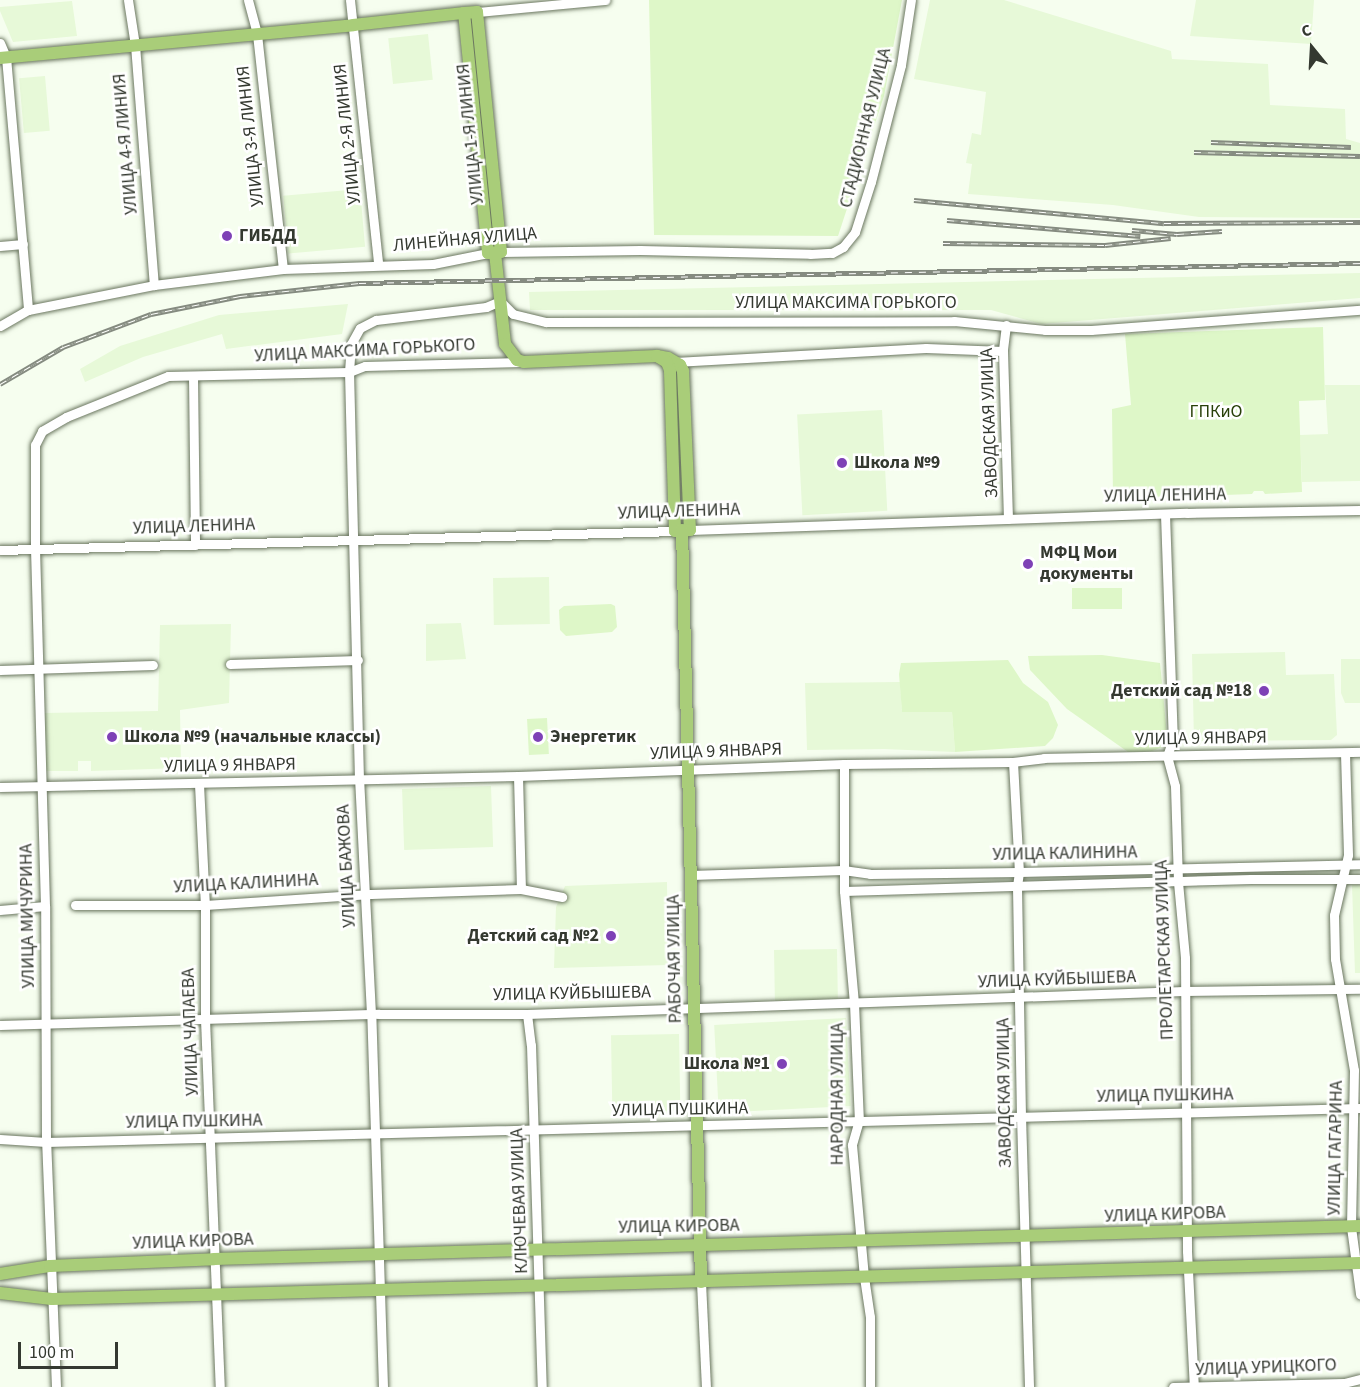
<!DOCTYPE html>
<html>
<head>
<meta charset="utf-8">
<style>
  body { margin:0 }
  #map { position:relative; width:1360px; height:1387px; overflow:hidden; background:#f6feef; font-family:"Source Sans 3",sans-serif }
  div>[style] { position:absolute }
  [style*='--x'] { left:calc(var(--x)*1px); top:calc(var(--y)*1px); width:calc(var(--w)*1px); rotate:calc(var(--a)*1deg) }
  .built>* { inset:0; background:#e7f9d8; transform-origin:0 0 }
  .green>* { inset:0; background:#def7c8; transform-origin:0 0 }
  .roads { filter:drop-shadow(0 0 2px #6a765f) drop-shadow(0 0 2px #6a765f) }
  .minor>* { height:9px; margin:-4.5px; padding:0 4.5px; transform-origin:4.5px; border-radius:4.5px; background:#fff }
  .major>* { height:12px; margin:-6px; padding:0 6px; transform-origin:6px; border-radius:6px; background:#a9cd79 }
  .rail>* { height:4.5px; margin-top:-2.25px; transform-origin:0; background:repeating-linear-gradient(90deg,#fff 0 7px,#858b80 0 14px); box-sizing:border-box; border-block:2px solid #858b80 }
  .dots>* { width:16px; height:16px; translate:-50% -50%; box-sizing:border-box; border:3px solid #fff; border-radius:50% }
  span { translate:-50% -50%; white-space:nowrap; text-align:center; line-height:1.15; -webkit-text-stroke:5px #fff; paint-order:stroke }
  .street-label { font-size:18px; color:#343930 }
  .poi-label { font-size:18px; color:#343930; font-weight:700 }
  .left { translate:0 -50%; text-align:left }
  .right { translate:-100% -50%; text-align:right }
  .park-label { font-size:18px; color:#284009 }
  .north { position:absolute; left:1282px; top:18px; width:60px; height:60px; -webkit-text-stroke:4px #fff; paint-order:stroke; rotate:342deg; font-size:16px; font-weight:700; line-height:24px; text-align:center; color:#343930 }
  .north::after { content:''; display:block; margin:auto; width:21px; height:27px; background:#343930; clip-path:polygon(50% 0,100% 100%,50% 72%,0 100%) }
  .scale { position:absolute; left:18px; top:1342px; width:100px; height:27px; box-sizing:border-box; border:3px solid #343930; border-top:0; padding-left:8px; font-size:18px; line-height:21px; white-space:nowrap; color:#343930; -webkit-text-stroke:4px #fff; paint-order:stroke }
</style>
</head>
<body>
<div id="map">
  <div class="built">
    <i style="clip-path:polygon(930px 0,1004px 0,1171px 51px,1172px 59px,1268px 64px,1270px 105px,1345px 109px,1346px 139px,1360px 143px,1360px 218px,1199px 217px,1113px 205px,968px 194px,972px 164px,966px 163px,972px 133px,981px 135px,986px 92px,914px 79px)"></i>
    <i style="clip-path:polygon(1196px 0,1314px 0,1311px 44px,1190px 36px)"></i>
    <i style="clip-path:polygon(72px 1px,77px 36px,13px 42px,0 11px,0 7px)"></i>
    <i style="left:428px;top:34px;width:46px;height:40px;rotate:84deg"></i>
    <i style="left:45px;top:76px;width:55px;height:26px;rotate:85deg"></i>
    <i style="left:360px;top:189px;width:58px;height:77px;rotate:85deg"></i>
    <i style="clip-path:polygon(1360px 273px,1360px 298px,1041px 324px,991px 310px,530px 310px,529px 292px)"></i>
    <i style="clip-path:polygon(348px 304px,342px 334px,226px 349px,222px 334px,143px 357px,85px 382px,80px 369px,120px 346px,219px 315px)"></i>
    <i style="clip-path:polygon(1325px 385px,1360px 385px,1360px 481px,1302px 482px,1300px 435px,1328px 434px)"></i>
    <i style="left:882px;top:410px;width:101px;height:85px;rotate:87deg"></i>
    <i style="left:549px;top:577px;width:47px;height:56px;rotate:89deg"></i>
    <i style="clip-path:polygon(461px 623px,466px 659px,426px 661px,426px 624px)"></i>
    <i style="clip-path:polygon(231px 624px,229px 703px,180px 710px,181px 768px,91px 771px,91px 761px,78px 761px,78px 771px,46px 771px,44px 713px,158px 711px,160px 625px)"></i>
    <i style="clip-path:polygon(1285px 652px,1286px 675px,1334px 674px,1337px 735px,1331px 740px,1194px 741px,1192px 654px)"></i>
    <i style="clip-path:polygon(1341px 659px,1360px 659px,1360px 703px,1345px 703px,1341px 693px)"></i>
    <i style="clip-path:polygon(900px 682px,902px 712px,952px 712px,955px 752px,884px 749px,807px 750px,805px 683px)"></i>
    <i style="left:491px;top:786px;width:61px;height:89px;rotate:88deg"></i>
    <i style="clip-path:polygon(667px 882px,668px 965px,554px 968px,556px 907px,565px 886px)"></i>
    <i style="clip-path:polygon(1352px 885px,1360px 885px,1360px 973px,1355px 973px)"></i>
    <i style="left:837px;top:949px;width:51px;height:63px;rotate:89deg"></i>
    <i style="left:846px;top:1018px;width:88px;height:132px;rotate:87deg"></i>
    <i style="left:679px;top:1034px;width:77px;height:68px;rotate:89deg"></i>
  </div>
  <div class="green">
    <i style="clip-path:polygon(649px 0,902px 0,884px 96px,838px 236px,654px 235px)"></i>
    <i style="clip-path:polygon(1323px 327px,1325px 400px,1299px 401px,1302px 492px,1265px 494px,1263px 491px,1254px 491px,1252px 494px,1113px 499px,1112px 409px,1131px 405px,1125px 334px)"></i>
    <i style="left:1072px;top:588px;width:50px;height:21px"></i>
    <i style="clip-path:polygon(611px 604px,615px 606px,617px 627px,612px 632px,566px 636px,560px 630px,559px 610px,564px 606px)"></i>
    <i style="clip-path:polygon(1102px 655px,1160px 663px,1168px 745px,1152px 751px,1128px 752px,1067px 709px,1030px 670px,1028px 656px)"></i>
    <i style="clip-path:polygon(1008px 660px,1023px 683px,1048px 702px,1058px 725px,1053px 738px,1045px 746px,955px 752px,952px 712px,902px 712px,899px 674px,901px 663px)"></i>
    <i style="left:547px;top:718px;width:36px;height:20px;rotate:87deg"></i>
  </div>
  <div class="roads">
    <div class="minor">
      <i style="--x:128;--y:0;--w:46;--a:81.2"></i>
      <i style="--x:135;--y:45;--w:241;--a:85.5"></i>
      <i style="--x:248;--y:0;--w:35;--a:75"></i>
      <i style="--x:257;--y:34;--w:236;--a:83.7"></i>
      <i style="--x:350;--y:0;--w:265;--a:83.9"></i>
      <i style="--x:477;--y:12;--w:129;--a:-5.4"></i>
      <i style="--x:0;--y:43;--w:15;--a:67"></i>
      <i style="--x:6;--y:57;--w:254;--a:85"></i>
      <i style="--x:0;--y:246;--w:23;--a:-5"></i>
      <i style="--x:501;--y:252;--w:139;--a:-0.8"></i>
      <i style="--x:640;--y:250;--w:170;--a:1.3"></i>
      <i style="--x:810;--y:254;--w:22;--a:-3"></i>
      <i style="--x:832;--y:253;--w:13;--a:-29"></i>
      <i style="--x:843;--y:247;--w:19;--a:-51"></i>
      <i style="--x:855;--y:232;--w:52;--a:-72.3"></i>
      <i style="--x:871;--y:182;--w:121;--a:-75.6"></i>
      <i style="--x:901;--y:65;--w:66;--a:-81.3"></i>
      <i style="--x:1006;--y:325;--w:26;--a:97"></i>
      <i style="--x:1003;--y:351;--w:168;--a:88.3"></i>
      <i style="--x:0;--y:326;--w:32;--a:-30"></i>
      <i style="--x:28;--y:310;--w:128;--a:-11.2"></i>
      <i style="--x:154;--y:285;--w:130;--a:-7.1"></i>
      <i style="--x:283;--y:269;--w:150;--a:-1.9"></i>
      <i style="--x:433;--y:264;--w:56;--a:-11.3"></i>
      <i style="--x:675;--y:362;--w:251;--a:-3.2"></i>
      <i style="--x:926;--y:348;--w:77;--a:2.2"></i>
      <i style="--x:193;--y:376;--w:169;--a:89.3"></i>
      <i style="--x:1165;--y:514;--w:224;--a:88"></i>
      <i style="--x:1173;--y:738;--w:19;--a:108"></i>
      <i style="--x:1167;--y:756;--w:31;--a:75"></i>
      <i style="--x:1175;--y:786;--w:96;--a:88.2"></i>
      <i style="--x:1178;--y:882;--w:76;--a:84.7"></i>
      <i style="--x:1185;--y:958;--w:293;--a:89.6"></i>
      <i style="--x:1187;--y:1251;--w:136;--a:87.1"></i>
      <i style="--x:690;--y:530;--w:497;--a:-2"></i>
      <i style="--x:1187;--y:513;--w:173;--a:-1"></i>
      <i style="--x:0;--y:550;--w:675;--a:-1.61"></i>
      <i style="--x:230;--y:664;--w:128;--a:-1.8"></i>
      <i style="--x:0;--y:670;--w:153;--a:-1.9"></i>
      <i style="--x:1345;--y:753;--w:102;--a:88.3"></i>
      <i style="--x:1348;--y:855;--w:62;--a:103.1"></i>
      <i style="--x:1334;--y:915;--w:44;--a:88.7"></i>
      <i style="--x:1335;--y:959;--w:113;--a:80.3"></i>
      <i style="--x:1354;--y:1070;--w:157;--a:91.1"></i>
      <i style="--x:1351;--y:1227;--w:68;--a:82.3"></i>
      <i style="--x:1013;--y:762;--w:110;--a:86.9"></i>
      <i style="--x:1019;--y:872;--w:15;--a:98"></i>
      <i style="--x:1017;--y:887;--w:229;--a:89"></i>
      <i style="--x:1021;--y:1116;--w:271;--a:88.3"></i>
      <i style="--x:844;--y:764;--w:127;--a:90"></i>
      <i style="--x:844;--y:891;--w:112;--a:84.9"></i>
      <i style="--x:854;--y:1003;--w:117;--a:87.6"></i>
      <i style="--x:859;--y:1120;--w:26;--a:106"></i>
      <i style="--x:852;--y:1145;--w:133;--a:84.8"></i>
      <i style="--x:864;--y:1277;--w:40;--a:81.5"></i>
      <i style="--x:870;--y:1317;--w:70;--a:90"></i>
      <i style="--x:518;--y:776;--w:113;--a:88.5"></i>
      <i style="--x:199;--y:784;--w:121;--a:87.2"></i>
      <i style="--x:205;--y:905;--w:114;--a:90"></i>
      <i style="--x:205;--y:1019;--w:368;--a:87.7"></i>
      <i style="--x:0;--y:787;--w:518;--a:-1.22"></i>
      <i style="--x:518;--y:776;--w:326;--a:-2.1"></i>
      <i style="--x:844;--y:764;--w:169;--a:-0.7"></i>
      <i style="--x:1013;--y:762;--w:31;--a:-7"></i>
      <i style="--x:1044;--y:758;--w:316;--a:-1.1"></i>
      <i style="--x:691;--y:875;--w:152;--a:-1.9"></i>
      <i style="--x:843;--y:870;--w:27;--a:8"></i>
      <i style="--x:870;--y:874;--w:149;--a:-0.8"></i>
      <i style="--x:1019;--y:872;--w:341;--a:-1.3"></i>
      <i style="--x:844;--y:891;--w:407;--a:-1.7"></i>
      <i style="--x:1251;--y:879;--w:109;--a:0"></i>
      <i style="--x:75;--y:905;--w:130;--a:0"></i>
      <i style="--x:205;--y:905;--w:166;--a:-3.8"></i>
      <i style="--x:371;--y:894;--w:150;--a:-1.9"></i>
      <i style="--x:521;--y:889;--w:42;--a:11"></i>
      <i style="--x:0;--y:910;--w:45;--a:-5.1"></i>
      <i style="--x:527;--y:1014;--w:31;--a:83"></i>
      <i style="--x:531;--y:1045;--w:342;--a:88.2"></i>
      <i style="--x:0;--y:1025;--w:379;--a:-1.7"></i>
      <i style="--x:379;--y:1014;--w:148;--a:0"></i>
      <i style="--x:527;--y:1014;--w:657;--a:-2"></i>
      <i style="--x:1184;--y:991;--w:176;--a:-0.7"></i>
      <i style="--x:0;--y:1139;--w:46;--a:3.7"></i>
      <i style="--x:46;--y:1142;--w:1314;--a:-1.48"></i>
      <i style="--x:701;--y:1282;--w:105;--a:87.3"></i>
      <i style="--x:56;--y:1387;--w:245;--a:-92.3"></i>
      <i style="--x:46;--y:1142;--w:236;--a:-90.2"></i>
      <i style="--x:45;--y:906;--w:357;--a:-91.6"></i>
      <i style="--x:35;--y:549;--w:104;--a:-90"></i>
      <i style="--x:35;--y:445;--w:16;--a:-63"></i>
      <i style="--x:42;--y:431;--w:28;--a:-30"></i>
      <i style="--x:66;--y:417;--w:110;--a:-21.9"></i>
      <i style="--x:168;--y:376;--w:181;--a:-1.3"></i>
      <i style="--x:349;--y:372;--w:17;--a:-21"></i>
      <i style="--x:365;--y:366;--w:156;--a:-1.5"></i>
      <i style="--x:383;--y:1387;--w:373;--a:-91.8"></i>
      <i style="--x:371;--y:1014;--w:234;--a:-92.9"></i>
      <i style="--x:359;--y:780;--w:408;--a:-91.4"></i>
      <i style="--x:349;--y:372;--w:28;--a:-86"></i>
      <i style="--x:351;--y:344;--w:18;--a:-61"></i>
      <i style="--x:360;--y:328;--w:18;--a:-27"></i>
      <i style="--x:376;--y:320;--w:111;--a:-6.7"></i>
      <i style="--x:486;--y:307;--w:15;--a:-23"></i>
      <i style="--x:500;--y:301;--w:18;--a:45"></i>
      <i style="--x:513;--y:314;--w:34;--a:14"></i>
      <i style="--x:546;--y:322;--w:408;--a:-0.1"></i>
      <i style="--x:954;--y:321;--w:91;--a:5.6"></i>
      <i style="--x:1045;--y:330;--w:46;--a:0"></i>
      <i style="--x:1091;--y:330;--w:270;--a:-4.3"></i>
      <i style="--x:1173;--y:1387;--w:171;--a:-1.3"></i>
      <i style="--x:1344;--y:1383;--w:16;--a:-14"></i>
    </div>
    <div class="major">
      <i style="--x:0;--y:58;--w:355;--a:-5.3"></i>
      <i style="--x:353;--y:25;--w:112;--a:-6.2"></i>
      <i style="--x:464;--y:13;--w:13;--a:-4"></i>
      <i style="--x:477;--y:12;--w:241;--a:84.3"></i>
      <i style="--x:501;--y:252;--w:13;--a:176"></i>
      <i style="--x:488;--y:253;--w:241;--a:-95.7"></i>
      <i style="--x:495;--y:253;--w:92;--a:83.7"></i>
      <i style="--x:505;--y:344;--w:20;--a:53"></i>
      <i style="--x:517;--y:360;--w:7;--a:16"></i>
      <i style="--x:524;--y:362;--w:133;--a:-2.6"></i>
      <i style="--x:657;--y:356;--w:11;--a:10"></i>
      <i style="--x:668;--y:358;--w:14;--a:30"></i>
      <i style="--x:680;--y:365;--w:7;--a:63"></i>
      <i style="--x:683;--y:371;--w:159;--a:87.5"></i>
      <i style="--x:690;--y:530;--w:15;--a:176"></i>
      <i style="--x:675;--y:531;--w:161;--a:-91.8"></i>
      <i style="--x:670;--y:370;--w:9;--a:-111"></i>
      <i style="--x:667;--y:362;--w:12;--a:-149"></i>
      <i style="--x:682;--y:530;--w:752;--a:88.55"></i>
      <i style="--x:0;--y:1274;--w:51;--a:-9.1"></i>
      <i style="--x:50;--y:1266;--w:164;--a:-2.4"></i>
      <i style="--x:214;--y:1259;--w:1146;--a:-1.65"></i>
      <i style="--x:0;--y:1293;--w:52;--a:6.6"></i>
      <i style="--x:52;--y:1299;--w:1308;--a:-1.58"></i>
    </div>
  </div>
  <div class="rail">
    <i style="--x:1211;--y:142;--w:140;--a:2"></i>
    <i style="--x:1194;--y:152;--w:166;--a:1.4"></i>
    <i style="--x:914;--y:200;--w:251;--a:5.3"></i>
    <i style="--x:1164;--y:223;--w:196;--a:-0.3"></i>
    <i style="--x:947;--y:220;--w:194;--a:4.7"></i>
    <i style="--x:1132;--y:230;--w:45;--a:5.1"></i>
    <i style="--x:1177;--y:234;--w:45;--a:-3.8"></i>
    <i style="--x:943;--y:243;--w:162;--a:0.7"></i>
    <i style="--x:1105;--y:245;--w:66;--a:-6.1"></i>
    <i style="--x:0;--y:384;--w:73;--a:-30.4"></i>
    <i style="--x:63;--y:347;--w:94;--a:-20.6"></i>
    <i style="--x:151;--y:314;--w:91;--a:-11.4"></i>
    <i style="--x:240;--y:296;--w:120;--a:-6.2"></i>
    <i style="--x:359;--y:283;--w:1001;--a:-1.14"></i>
  </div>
  <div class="dots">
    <i style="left:227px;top:236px;background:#7e41b6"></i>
    <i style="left:842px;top:463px;background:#7e41b6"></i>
    <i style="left:1028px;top:564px;background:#7e41b6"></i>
    <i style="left:1264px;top:691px;background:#7e41b6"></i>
    <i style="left:112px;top:737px;background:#7e41b6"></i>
    <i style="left:538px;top:737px;background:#7e41b6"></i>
    <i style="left:611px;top:936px;background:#7e41b6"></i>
    <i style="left:782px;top:1064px;background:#7e41b6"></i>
  </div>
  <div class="street-label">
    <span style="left:866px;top:128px;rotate:-76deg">СТАДИОННАЯ УЛИЦА</span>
    <span style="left:348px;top:134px;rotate:-96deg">УЛИЦА 2-Я ЛИНИЯ</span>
    <span style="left:471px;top:134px;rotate:-96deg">УЛИЦА 1-Я ЛИНИЯ</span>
    <span style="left:251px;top:136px;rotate:-96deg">УЛИЦА 3-Я ЛИНИЯ</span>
    <span style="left:126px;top:144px;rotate:-95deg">УЛИЦА 4-Я ЛИНИЯ</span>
    <span style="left:465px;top:240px;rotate:-5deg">ЛИНЕЙНАЯ УЛИЦА</span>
    <span style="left:846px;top:303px">УЛИЦА МАКСИМА ГОРЬКОГО</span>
    <span style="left:365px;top:351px;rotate:-3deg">УЛИЦА МАКСИМА ГОРЬКОГО</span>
    <span style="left:990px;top:423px;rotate:-92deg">ЗАВОДСКАЯ УЛИЦА</span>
    <span style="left:1165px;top:496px;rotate:-1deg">УЛИЦА ЛЕНИНА</span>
    <span style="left:679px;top:512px;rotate:-2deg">УЛИЦА ЛЕНИНА</span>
    <span style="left:194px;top:527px;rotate:-2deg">УЛИЦА ЛЕНИНА</span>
    <span style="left:1201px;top:739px;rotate:-1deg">УЛИЦА 9 ЯНВАРЯ</span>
    <span style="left:716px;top:752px;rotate:-2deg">УЛИЦА 9 ЯНВАРЯ</span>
    <span style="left:230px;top:766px;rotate:-1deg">УЛИЦА 9 ЯНВАРЯ</span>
    <span style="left:1065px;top:854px;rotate:-1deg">УЛИЦА КАЛИНИНА</span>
    <span style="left:347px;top:866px;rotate:-93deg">УЛИЦА БАЖОВА</span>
    <span style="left:246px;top:884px;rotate:-3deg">УЛИЦА КАЛИНИНА</span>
    <span style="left:28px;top:916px;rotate:-91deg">УЛИЦА МИЧУРИНА</span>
    <span style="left:1165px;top:950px;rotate:-92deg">ПРОЛЕТАРСКАЯ УЛИЦА</span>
    <span style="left:675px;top:959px;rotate:-91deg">РАБОЧАЯ УЛИЦА</span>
    <span style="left:1057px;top:980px;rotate:-2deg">УЛИЦА КУЙБЫШЕВА</span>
    <span style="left:572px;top:994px;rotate:-1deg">УЛИЦА КУЙБЫШЕВА</span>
    <span style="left:191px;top:1032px;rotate:-92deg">УЛИЦА ЧАПАЕВА</span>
    <span style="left:1005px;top:1093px;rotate:-91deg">ЗАВОДСКАЯ УЛИЦА</span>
    <span style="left:838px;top:1094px;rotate:-90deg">НАРОДНАЯ УЛИЦА</span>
    <span style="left:1165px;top:1096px;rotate:-1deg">УЛИЦА ПУШКИНА</span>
    <span style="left:680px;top:1110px;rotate:-1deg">УЛИЦА ПУШКИНА</span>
    <span style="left:194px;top:1122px;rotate:-1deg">УЛИЦА ПУШКИНА</span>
    <span style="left:1336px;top:1148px;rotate:-89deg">УЛИЦА ГАГАРИНА</span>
    <span style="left:520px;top:1201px;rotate:-92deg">КЛЮЧЕВАЯ УЛИЦА</span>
    <span style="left:1165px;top:1215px;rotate:-2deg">УЛИЦА КИРОВА</span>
    <span style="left:679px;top:1227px;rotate:-1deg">УЛИЦА КИРОВА</span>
    <span style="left:193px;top:1242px;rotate:-2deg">УЛИЦА КИРОВА</span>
    <span style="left:1266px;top:1368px;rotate:-2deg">УЛИЦА УРИЦКОГО</span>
  </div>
  <div class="poi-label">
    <span class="left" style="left:239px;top:236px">ГИБДД</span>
    <span class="left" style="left:854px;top:463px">Школа №9</span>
    <span class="left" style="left:1040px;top:564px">МФЦ Мои<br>документы</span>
    <span class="right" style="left:1252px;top:691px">Детский сад №18</span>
    <span class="left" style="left:124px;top:737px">Школа №9 (начальные классы)</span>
    <span class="left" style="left:550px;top:737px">Энергетик</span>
    <span class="right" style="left:599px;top:936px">Детский сад №2</span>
    <span class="right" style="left:770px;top:1064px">Школа №1</span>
  </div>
  <div class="park-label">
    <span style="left:1216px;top:412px">ГПКиО</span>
  </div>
  <div class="north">С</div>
  <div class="scale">100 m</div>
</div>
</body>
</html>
